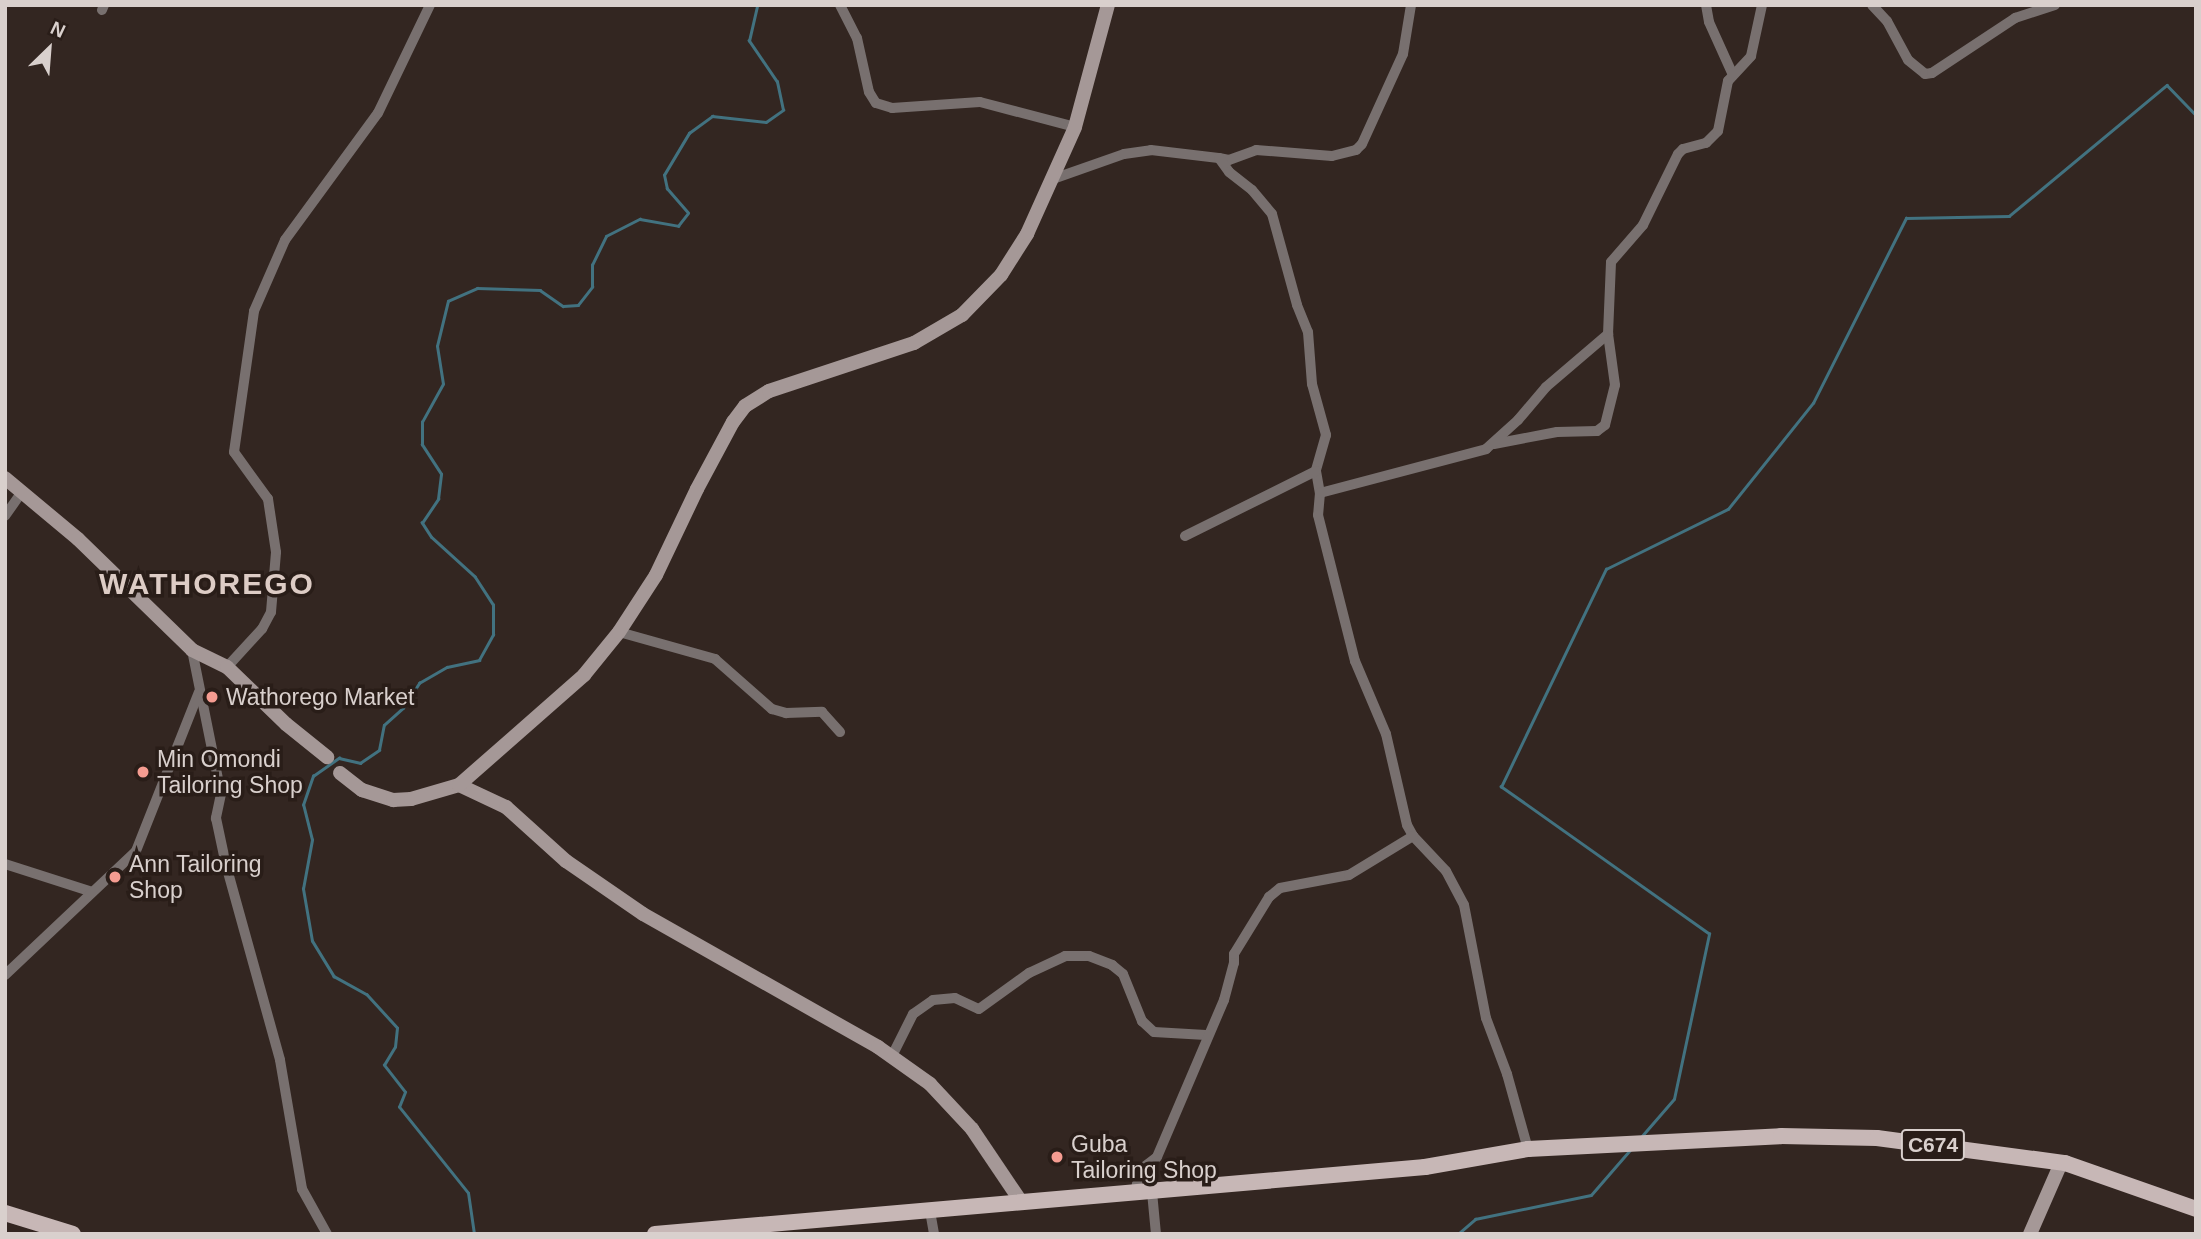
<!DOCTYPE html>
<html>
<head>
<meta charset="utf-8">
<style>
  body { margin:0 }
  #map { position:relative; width:2201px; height:1239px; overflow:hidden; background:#332621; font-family:Arial,sans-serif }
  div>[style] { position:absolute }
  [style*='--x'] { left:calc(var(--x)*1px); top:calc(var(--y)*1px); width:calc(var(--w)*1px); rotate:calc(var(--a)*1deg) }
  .stream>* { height:2.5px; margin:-1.25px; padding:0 1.25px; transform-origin:1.25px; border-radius:1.25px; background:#427280 }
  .street>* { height:10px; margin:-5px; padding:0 5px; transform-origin:5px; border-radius:5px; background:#78706f }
  .secondary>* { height:14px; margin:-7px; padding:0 7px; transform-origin:7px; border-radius:7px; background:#a59897 }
  .primary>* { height:16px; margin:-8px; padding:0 8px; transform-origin:8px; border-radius:8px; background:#c7b7b6 }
  .dots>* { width:19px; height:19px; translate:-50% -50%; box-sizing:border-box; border:4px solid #291d18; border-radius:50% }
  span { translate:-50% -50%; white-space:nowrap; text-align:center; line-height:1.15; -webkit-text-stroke:7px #291d18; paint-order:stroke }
  .shield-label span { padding:2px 5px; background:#291d18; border:2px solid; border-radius:5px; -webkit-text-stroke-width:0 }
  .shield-label { font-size:21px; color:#d9d0cd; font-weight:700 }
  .poi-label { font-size:23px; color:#d9d0cd }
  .left { translate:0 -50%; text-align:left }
  .district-label { font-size:30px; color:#ddccc5; font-weight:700; letter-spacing:2px }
  .frame { position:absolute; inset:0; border:7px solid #d9d0cd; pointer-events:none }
  .north { position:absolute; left:14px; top:14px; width:70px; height:70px; -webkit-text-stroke:5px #291d18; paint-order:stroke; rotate:25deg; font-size:19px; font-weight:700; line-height:28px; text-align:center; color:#d9d0cd }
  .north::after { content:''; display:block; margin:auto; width:24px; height:32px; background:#d9d0cd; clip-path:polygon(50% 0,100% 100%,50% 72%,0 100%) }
</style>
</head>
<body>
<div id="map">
  <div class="stream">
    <i style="--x:1641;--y:1137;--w:50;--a:-49"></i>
    <i style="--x:1674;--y:1099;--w:169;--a:-78"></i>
    <i style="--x:1709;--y:934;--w:255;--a:-144.7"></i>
    <i style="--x:1501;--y:787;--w:242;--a:-64.3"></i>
    <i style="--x:1606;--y:569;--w:136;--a:-26.2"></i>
    <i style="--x:1728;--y:509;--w:136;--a:-51.3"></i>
    <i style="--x:1813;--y:403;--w:207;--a:-63.3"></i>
    <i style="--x:1906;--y:218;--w:103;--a:-1.1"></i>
    <i style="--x:2009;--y:216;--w:205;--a:-39.7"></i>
    <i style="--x:2167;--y:85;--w:42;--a:46"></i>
    <i style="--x:474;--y:1234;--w:41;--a:-98.3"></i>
    <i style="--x:468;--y:1193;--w:110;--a:-128.7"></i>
    <i style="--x:399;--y:1107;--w:16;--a:-68"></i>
    <i style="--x:405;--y:1092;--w:34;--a:-128"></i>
    <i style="--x:384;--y:1065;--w:21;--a:-59"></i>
    <i style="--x:395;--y:1047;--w:19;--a:-84"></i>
    <i style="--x:397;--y:1028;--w:45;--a:-132.3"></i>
    <i style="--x:367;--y:995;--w:38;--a:-151"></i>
    <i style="--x:334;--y:977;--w:42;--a:-121.4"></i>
    <i style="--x:312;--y:941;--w:53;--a:-99.8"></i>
    <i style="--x:303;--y:889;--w:50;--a:-79.6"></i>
    <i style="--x:312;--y:840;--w:36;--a:-104"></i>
    <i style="--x:303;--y:805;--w:31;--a:-71"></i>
    <i style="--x:313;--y:776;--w:32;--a:-35"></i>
    <i style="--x:339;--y:758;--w:22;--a:13"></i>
    <i style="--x:360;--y:763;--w:23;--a:-34"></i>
    <i style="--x:379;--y:750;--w:25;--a:-79"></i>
    <i style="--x:384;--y:725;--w:25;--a:-42"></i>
    <i style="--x:403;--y:708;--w:30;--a:-57"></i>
    <i style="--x:419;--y:683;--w:32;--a:-30"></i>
    <i style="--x:447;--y:667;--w:33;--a:-12"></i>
    <i style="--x:479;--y:660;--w:29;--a:-61"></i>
    <i style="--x:493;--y:635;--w:30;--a:-90"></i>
    <i style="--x:493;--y:605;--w:33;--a:-123"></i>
    <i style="--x:475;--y:577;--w:59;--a:-137.7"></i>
    <i style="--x:431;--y:537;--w:17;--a:-123"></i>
    <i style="--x:422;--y:523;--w:29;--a:-56"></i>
    <i style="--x:438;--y:499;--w:25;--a:-83"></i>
    <i style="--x:441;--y:474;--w:35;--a:-123"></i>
    <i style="--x:422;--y:445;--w:23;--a:-90"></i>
    <i style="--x:422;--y:422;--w:43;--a:-61.1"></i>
    <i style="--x:443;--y:384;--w:38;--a:-99"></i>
    <i style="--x:437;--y:346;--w:46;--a:-76.3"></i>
    <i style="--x:448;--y:301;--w:32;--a:-24"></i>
    <i style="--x:477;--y:288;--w:63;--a:1.8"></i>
    <i style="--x:540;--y:290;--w:28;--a:35"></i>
    <i style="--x:563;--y:306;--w:15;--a:-4"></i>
    <i style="--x:578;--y:305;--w:23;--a:-52"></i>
    <i style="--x:592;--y:287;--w:22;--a:-90"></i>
    <i style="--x:592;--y:265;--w:32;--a:-64"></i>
    <i style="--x:606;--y:236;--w:38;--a:-27"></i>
    <i style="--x:640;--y:219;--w:39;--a:10"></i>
    <i style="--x:678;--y:226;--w:16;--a:-52"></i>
    <i style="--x:688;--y:213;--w:32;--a:-131"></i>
    <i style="--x:667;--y:189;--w:14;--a:-102"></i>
    <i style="--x:664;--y:175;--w:49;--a:-59.2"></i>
    <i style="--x:689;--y:133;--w:29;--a:-36"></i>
    <i style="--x:712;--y:116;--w:54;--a:6.3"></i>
    <i style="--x:766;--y:122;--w:21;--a:-35"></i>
    <i style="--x:783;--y:110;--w:29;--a:-102"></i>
    <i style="--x:777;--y:82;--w:50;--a:-124.3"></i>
    <i style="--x:749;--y:41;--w:37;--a:-77"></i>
    <i style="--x:1458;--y:1234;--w:23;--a:-41"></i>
    <i style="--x:1475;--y:1219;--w:118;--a:-11.7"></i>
    <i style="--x:1591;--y:1195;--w:60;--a:-49.1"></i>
  </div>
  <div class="street">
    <i style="--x:840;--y:5;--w:37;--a:63"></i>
    <i style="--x:857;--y:38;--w:55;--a:77.5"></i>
    <i style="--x:869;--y:92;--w:13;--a:58"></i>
    <i style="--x:876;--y:103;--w:17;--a:17"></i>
    <i style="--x:892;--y:108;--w:88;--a:-3.9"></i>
    <i style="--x:980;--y:102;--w:98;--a:14.7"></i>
    <i style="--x:1706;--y:5;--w:17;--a:80"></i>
    <i style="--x:1709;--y:22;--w:56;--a:65.7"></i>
    <i style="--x:1872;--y:5;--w:22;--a:47"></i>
    <i style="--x:1887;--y:21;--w:44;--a:61.7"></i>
    <i style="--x:1908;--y:60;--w:22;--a:39"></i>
    <i style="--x:1925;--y:74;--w:7;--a:-8"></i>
    <i style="--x:1932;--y:73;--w:100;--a:-33.5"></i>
    <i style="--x:2015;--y:18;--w:42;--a:-18"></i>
    <i style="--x:102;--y:10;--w:5;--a:-68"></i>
    <i style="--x:1219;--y:158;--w:10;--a:11"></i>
    <i style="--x:1229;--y:160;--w:29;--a:-20"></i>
    <i style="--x:1256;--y:150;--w:76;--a:4.5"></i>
    <i style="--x:1332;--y:156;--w:25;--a:-14"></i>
    <i style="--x:1356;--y:150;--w:8;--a:-45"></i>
    <i style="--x:1362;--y:144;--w:99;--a:-65.5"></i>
    <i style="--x:1403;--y:54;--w:50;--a:-80.7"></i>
    <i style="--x:1050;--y:180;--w:78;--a:-19.4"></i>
    <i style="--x:1124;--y:154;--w:27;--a:-8"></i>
    <i style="--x:1151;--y:150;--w:68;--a:6.7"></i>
    <i style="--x:1219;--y:158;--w:17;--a:54"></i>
    <i style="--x:1229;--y:172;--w:29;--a:38"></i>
    <i style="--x:1252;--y:190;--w:31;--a:50"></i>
    <i style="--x:1272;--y:214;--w:94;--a:74.6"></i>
    <i style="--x:1297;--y:305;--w:29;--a:68"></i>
    <i style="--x:1308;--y:332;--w:52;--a:85.6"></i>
    <i style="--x:1312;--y:384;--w:53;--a:74.6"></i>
    <i style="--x:1326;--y:435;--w:37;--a:106"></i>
    <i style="--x:1316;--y:471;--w:22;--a:80"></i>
    <i style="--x:1320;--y:493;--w:22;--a:95"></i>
    <i style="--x:1318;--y:515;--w:151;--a:75.8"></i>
    <i style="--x:1355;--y:661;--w:79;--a:67"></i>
    <i style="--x:1386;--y:734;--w:93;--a:77"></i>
    <i style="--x:1407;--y:825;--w:13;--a:61"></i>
    <i style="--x:1413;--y:836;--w:48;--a:46.7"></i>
    <i style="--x:1446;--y:871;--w:38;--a:62"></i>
    <i style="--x:1464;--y:905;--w:115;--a:79"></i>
    <i style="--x:1486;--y:1018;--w:60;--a:69.4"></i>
    <i style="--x:1507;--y:1074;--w:78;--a:74.4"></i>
    <i style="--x:1494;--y:444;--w:64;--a:-10.8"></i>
    <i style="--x:1557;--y:432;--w:40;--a:-1.4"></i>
    <i style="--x:1597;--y:431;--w:10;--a:-37"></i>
    <i style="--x:1605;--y:425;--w:41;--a:-76"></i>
    <i style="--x:1615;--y:385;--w:51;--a:-97.8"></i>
    <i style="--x:1608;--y:334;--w:72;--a:-87.6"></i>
    <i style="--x:1611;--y:262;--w:49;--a:-49.1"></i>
    <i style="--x:1643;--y:225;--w:79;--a:-63.8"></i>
    <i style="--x:1678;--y:154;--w:7;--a:-45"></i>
    <i style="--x:1683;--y:149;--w:24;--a:-15"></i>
    <i style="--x:1706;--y:143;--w:17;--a:-45"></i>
    <i style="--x:1718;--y:131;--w:51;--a:-78.7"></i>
    <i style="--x:1728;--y:81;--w:34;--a:-47"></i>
    <i style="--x:1751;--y:56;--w:52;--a:-77.8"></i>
    <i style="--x:1320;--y:493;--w:172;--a:-14.8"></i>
    <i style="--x:1486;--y:449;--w:43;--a:-42.2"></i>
    <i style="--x:1518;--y:420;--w:43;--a:-49.7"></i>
    <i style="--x:1546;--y:387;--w:82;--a:-40.5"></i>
    <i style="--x:5;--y:516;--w:29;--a:-55"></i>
    <i style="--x:1185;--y:536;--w:146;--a:-26.4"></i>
    <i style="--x:619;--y:632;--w:100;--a:15.7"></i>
    <i style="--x:715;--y:659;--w:76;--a:41.3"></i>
    <i style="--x:772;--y:709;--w:15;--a:16"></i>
    <i style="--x:786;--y:713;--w:36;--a:-2"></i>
    <i style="--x:822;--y:712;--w:27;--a:48"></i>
    <i style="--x:192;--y:650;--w:147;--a:78.6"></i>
    <i style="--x:221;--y:794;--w:25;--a:102"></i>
    <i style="--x:216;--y:818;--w:48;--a:78"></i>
    <i style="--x:226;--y:865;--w:202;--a:74.5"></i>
    <i style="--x:280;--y:1060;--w:131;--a:80.3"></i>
    <i style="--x:302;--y:1189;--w:51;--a:60.9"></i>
    <i style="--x:227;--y:667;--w:52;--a:-47.4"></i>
    <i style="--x:262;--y:629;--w:19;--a:-62"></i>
    <i style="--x:271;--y:612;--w:60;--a:-85.2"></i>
    <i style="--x:276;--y:552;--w:54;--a:-98.6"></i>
    <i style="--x:268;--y:499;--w:58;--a:-125.9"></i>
    <i style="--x:234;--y:452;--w:142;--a:-81.9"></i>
    <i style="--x:254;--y:311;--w:77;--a:-66.4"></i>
    <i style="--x:285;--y:240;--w:157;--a:-53.8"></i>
    <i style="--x:378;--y:113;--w:120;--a:-64.3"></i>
    <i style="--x:5;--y:864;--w:91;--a:17.8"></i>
    <i style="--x:5;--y:975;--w:180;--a:-43.4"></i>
    <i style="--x:136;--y:851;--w:171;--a:-68.4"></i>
    <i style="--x:892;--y:1056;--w:47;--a:-63.4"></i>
    <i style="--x:913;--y:1014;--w:24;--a:-35"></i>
    <i style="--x:933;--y:1000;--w:22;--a:-5"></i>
    <i style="--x:955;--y:998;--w:26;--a:25"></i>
    <i style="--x:979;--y:1009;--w:62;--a:-35.8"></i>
    <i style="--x:1029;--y:973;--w:40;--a:-25"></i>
    <i style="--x:1065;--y:956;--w:24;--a:0"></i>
    <i style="--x:1089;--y:956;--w:25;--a:21"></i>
    <i style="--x:1112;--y:965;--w:14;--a:39"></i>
    <i style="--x:1123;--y:974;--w:51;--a:68"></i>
    <i style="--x:1142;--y:1021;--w:16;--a:43"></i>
    <i style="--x:1154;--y:1032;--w:52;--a:3.3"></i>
    <i style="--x:1152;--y:1192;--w:42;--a:84.6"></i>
    <i style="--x:1135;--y:1193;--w:24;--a:-78"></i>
    <i style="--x:1140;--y:1170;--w:21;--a:-37"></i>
    <i style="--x:1157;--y:1157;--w:171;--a:-66.9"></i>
    <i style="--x:1224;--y:1000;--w:38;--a:-75"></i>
    <i style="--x:1234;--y:963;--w:9;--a:-90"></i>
    <i style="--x:1234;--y:954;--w:67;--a:-58.4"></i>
    <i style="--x:1269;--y:897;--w:14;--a:-39"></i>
    <i style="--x:1280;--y:888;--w:70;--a:-10.7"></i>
    <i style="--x:1349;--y:875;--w:75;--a:-31.4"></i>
    <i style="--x:930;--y:1211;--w:23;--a:80"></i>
  </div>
  <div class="secondary">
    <i style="--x:5;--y:478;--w:95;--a:39.9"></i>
    <i style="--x:78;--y:539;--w:159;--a:44.2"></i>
    <i style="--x:192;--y:650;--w:39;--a:26"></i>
    <i style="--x:227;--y:667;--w:82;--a:44"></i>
    <i style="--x:286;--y:724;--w:53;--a:38.8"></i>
    <i style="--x:340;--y:773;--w:28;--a:38"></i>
    <i style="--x:362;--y:790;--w:33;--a:18"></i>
    <i style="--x:393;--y:800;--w:18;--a:-3"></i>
    <i style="--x:411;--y:799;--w:50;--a:-16.3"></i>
    <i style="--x:459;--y:785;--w:52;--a:25.1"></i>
    <i style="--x:506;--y:807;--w:81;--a:42"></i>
    <i style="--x:566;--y:861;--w:93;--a:34.5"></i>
    <i style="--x:643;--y:914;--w:270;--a:29.5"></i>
    <i style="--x:878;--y:1047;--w:64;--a:35.4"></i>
    <i style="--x:930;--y:1084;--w:62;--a:47"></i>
    <i style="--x:972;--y:1129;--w:89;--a:56"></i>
    <i style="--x:459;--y:785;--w:167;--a:-41.3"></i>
    <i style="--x:584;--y:675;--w:55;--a:-50.9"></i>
    <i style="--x:619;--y:632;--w:68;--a:-57"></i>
    <i style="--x:656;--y:575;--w:95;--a:-64.5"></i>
    <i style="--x:697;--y:489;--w:76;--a:-61.8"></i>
    <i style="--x:733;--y:422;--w:20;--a:-53"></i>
    <i style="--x:745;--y:406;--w:28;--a:-32"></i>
    <i style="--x:769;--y:391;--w:153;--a:-18.3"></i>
    <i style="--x:914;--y:343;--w:56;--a:-30.3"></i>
    <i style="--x:962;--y:315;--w:56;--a:-45.7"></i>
    <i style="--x:1001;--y:275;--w:49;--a:-57.6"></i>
    <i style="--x:1027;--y:234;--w:117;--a:-65.8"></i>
    <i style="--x:1075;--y:127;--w:126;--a:-74.9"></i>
    <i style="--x:2030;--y:1234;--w:77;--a:-66.4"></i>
  </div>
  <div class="primary">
    <i style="--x:5;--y:1213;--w:71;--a:17.2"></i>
    <i style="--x:655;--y:1234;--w:773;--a:-4.97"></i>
    <i style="--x:1425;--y:1167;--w:105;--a:-9.9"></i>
    <i style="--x:1528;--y:1149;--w:253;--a:-2.9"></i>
    <i style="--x:1781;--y:1136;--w:96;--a:1.2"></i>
    <i style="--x:1877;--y:1138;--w:190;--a:7.6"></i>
    <i style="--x:2065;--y:1163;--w:139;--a:19.3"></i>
  </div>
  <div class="dots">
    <i style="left:212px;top:697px;background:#f59c91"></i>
    <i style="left:143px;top:772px;background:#f59c91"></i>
    <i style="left:115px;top:877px;background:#f59c91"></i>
    <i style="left:1057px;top:1157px;background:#f59c91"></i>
  </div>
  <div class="shield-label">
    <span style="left:1933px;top:1145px">C674</span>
  </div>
  <div class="poi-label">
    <span class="left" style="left:226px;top:697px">Wathorego Market</span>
    <span class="left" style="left:157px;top:772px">Min Omondi<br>Tailoring Shop</span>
    <span class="left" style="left:129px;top:877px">Ann Tailoring<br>Shop</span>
    <span class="left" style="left:1071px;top:1157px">Guba<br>Tailoring Shop</span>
  </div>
  <div class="district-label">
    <span style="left:207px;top:584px">WATHOREGO</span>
  </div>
  <div class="frame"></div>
  <div class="north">N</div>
</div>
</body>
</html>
